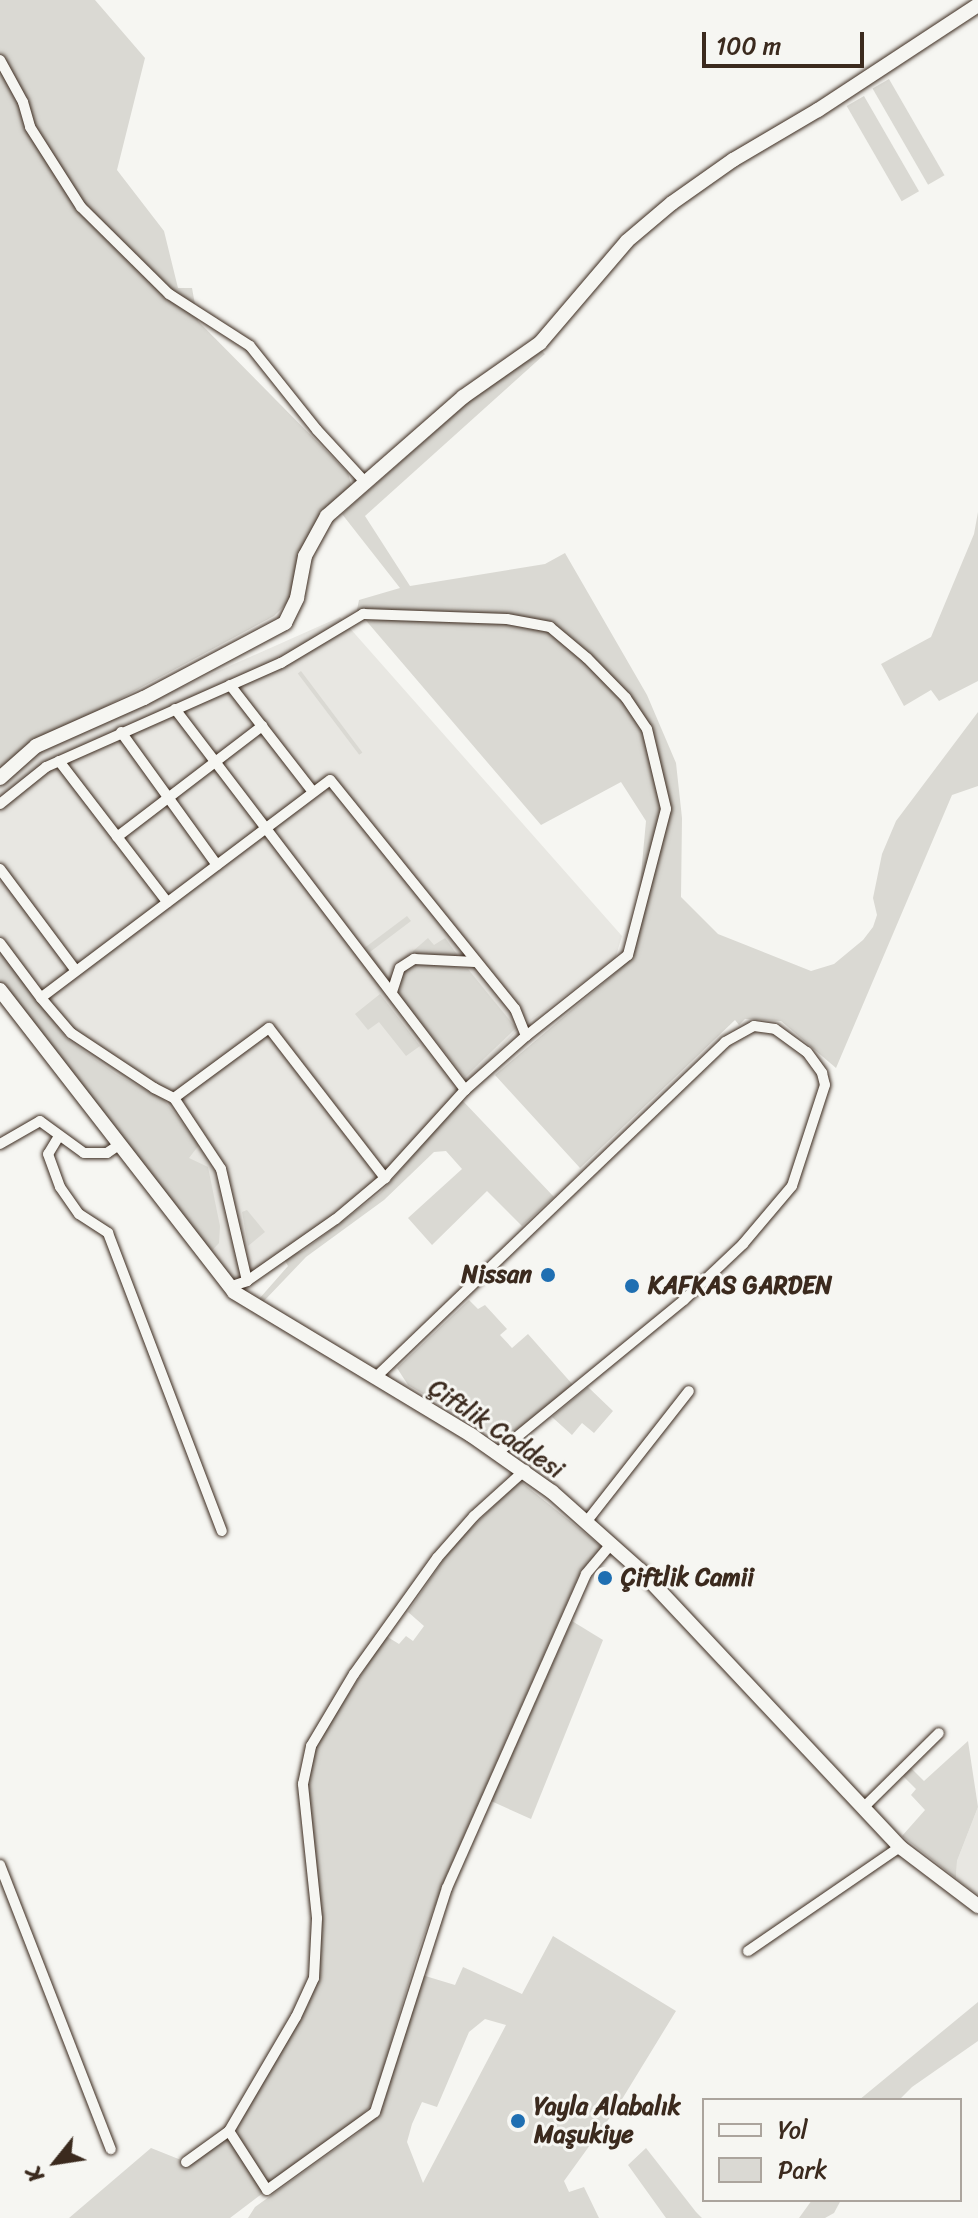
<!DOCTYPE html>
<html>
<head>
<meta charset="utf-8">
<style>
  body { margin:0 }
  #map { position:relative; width:978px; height:2218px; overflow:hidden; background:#f6f6f2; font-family:Sriracha,sans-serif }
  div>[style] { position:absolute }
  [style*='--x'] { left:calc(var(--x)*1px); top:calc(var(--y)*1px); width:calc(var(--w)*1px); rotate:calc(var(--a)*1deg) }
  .built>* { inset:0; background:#e8e7e2 }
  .green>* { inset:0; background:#dad9d3; transform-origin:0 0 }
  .roads { filter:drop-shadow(0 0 2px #3b2a1e) drop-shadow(0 0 2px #3b2a1e) }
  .street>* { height:10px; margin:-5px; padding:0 5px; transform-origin:5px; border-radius:5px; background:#f6f6f2 }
  .secondary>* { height:14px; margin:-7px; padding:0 7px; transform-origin:7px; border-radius:7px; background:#f6f6f2 }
  .dots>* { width:22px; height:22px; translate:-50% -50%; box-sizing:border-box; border:4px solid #f6f6f2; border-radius:50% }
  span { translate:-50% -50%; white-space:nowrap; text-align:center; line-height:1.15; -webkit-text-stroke:6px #f6f6f2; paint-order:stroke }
  .poi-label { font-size:24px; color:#3b2a1e; font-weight:700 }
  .right { translate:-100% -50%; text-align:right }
  .left { translate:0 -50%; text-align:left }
  .street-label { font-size:24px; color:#3b2a1e }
  .legend { position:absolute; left:702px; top:2098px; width:260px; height:104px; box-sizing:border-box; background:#f6f6f2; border:2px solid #aba49d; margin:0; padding:10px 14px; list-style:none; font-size:24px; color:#3b2a1e }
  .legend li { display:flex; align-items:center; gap:16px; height:40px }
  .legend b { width:40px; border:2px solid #aba49d }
  .north { position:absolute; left:16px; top:2122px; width:80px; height:80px; -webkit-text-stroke:6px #f6f6f2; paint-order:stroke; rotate:240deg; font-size:22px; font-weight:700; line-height:32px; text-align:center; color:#3b2a1e }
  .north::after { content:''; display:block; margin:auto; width:28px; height:36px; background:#3b2a1e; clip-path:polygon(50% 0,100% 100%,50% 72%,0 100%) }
  .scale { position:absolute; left:702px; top:32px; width:162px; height:36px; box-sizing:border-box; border:4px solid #3b2a1e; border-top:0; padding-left:10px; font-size:24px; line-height:28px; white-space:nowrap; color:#3b2a1e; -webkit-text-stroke:6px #f6f6f2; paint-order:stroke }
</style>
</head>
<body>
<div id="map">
  <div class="built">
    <i style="clip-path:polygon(340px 617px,622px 936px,615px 959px,515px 1032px,404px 1157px,303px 1238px,249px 1277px,232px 1283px,0 987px,0 787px,40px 750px)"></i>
    <i style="clip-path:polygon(978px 1807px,978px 1895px,956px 1878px,957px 1861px)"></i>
  </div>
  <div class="green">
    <i style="clip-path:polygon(0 0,95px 0,145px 58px,117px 170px,164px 231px,178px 288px,192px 288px,198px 321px,348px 473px,352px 487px,311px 529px,291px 599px,274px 616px,62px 730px,0 769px)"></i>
    <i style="left:889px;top:79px;width:111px;height:19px;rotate:60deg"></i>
    <i style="left:864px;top:96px;width:110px;height:20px;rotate:60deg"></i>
    <i style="clip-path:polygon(542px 351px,545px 354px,365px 516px,410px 586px,545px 564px,565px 553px,647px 695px,676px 763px,682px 818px,681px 897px,718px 934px,811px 971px,834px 964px,863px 940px,873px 927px,877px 915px,873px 898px,882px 854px,896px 821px,978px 712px,978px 786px,952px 795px,836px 1068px,781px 1021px,745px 1019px,739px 1025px,735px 1020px,580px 1168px,495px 1075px,620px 969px,634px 950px,646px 821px,621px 782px,541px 825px,357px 610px,359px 600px,400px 588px,342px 514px,474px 397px)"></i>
    <i style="clip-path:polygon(978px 512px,978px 681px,939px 701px,931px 690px,904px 706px,881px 664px,931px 637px,974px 534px)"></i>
    <i style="left:301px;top:671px;width:102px;height:4px;rotate:53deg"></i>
    <i style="clip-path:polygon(407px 916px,411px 921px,370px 952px,391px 980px,388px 983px,363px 949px)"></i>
    <i style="clip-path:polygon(428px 938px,434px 945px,445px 938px,459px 957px,413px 955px,413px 951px)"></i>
    <i style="clip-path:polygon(0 950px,66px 1038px,116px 1074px,164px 1100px,199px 1145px,189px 1158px,208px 1167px,220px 1226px,219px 1243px,206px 1257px,0 987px)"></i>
    <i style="clip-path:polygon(420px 963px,468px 969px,516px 1028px,465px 1077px,399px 995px,401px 973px,409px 965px)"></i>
    <i style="clip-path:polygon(380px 994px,420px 1046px,406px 1056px,379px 1022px,368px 1030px,355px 1014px)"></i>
    <i style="clip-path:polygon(462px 1100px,554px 1197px,522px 1226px,487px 1191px,432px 1245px,408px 1218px,462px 1169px,446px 1151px,434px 1152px,384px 1200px,306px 1257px,263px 1302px,259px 1299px,288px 1266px,283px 1257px,303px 1251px,381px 1192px)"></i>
    <i style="clip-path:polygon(247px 1210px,265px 1232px,248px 1246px,242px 1212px)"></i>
    <i style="clip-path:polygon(469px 1300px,478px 1309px,485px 1305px,507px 1329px,500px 1335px,512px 1348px,528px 1334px,573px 1385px,503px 1441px,408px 1385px,397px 1368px)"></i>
    <i style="clip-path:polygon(588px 1387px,613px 1411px,594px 1433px,582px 1423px,572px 1435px,552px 1417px)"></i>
    <i style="clip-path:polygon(520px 1481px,602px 1547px,580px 1573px,446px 1876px,418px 1951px,373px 2103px,357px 2121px,269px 2184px,238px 2135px,237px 2128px,308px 2005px,317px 1981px,321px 1939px,306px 1783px,312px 1751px,386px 1636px,399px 1644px,406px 1636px,413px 1641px,424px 1626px,408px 1612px,454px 1544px)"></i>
    <i style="clip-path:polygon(572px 1621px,603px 1640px,531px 1819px,491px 1801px)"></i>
    <i style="clip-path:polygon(968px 1741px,978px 1807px,957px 1861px,956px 1878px,902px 1836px,925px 1810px,911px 1795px,916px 1789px,903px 1776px,911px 1768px,924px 1781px)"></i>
    <i style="clip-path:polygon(evenodd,553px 1936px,676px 2011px,616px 2109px,564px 2181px,569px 2192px,584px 2187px,599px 2218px,248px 2218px,255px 2207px,358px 2133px,382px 2109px,422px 1975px,455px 1985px,463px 1967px,522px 1994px,553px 1936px,485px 2019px,506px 2025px,423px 2183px,407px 2142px,412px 2124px,422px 2102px,437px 2107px,469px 2032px,485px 2019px)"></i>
    <i style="clip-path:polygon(978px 2002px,978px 2041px,912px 2087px,899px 2100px,859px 2100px)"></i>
    <i style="clip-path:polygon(229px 2131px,267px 2190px,230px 2218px,69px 2218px,151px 2148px,186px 2162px)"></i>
    <i style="clip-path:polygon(646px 2148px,696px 2212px,702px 2218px,666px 2218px,628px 2165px)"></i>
    <i style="clip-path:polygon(812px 2200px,841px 2200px,834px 2213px,825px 2218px,799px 2218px)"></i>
  </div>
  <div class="roads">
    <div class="street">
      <i style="--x:0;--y:60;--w:48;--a:61.3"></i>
      <i style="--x:23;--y:102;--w:26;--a:74"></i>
      <i style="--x:30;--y:127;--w:95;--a:57.5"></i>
      <i style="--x:81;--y:207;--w:124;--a:44.7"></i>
      <i style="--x:169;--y:294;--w:96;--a:32.7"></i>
      <i style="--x:250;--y:346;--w:107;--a:51.4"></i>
      <i style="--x:317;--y:430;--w:71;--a:47.3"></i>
      <i style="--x:230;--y:685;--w:135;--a:52.2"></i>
      <i style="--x:175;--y:709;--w:479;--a:52.7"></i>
      <i style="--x:121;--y:732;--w:164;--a:54.2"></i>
      <i style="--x:59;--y:761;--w:178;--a:52.5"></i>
      <i style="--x:0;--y:804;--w:59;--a:-38.8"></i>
      <i style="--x:46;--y:767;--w:257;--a:-23.9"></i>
      <i style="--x:281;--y:663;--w:96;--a:-30.9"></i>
      <i style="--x:363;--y:614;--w:144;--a:2"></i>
      <i style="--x:507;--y:619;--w:44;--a:10.5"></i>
      <i style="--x:550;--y:627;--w:48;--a:40"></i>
      <i style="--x:587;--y:658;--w:56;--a:45.7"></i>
      <i style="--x:626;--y:698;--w:37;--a:56"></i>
      <i style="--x:647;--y:729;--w:82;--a:76.6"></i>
      <i style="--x:666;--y:809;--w:151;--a:104.6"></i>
      <i style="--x:628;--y:955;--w:130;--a:141.5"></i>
      <i style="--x:117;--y:837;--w:183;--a:-37.4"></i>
      <i style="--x:0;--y:869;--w:127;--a:53.3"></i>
      <i style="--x:0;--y:943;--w:69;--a:53.3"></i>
      <i style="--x:392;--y:992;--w:25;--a:-72"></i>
      <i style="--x:400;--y:968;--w:17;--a:-33"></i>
      <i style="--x:414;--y:959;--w:61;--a:2.8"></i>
      <i style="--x:174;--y:1098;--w:118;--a:-36.4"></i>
      <i style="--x:269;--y:1028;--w:190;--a:52.3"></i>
      <i style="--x:59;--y:1136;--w:21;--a:121"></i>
      <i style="--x:48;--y:1154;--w:35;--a:70"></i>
      <i style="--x:60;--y:1187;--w:33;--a:55"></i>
      <i style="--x:79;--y:1214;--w:35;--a:33"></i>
      <i style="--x:108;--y:1233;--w:319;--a:69.1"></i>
      <i style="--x:0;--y:1144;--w:46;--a:-29.9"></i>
      <i style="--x:40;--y:1121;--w:54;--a:36"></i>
      <i style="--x:84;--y:1153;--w:23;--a:0"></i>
      <i style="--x:107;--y:1153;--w:14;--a:-34"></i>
      <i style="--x:229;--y:1287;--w:19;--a:-18"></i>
      <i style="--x:247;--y:1281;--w:108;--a:-34.9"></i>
      <i style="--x:336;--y:1219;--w:64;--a:-39.9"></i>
      <i style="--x:385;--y:1178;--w:119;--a:-47.7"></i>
      <i style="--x:465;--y:1090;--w:81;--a:-41.5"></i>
      <i style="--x:526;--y:1036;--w:29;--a:-112"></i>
      <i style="--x:515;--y:1009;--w:294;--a:-128.9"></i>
      <i style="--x:330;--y:780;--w:362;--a:143"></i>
      <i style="--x:41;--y:998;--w:46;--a:49.4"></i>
      <i style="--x:71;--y:1033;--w:100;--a:33.5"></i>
      <i style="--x:154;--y:1088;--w:22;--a:27"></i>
      <i style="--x:174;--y:1098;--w:85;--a:56.5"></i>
      <i style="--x:221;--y:1169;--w:115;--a:76.9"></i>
      <i style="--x:375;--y:1378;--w:485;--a:-43.8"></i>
      <i style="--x:725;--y:1042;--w:33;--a:-29"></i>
      <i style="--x:754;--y:1026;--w:21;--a:8"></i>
      <i style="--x:775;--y:1029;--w:39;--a:36"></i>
      <i style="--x:807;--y:1052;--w:26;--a:54"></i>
      <i style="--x:822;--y:1073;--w:12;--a:76"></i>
      <i style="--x:825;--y:1085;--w:106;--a:108.1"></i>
      <i style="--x:792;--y:1186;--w:76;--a:130.2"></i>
      <i style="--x:743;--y:1244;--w:81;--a:136.5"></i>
      <i style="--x:684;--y:1300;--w:240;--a:140.7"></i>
      <i style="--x:587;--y:1521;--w:165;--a:-51.9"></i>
      <i style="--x:864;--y:1807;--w:105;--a:-44.6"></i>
      <i style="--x:0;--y:1865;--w:305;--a:68.7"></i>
      <i style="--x:748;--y:1951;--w:184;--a:-34.4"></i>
      <i style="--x:229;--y:2131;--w:70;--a:57.2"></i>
      <i style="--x:267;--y:2190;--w:133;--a:-35.8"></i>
      <i style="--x:375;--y:2112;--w:235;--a:-72.2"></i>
      <i style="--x:447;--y:1888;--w:343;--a:-66.1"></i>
      <i style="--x:586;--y:1574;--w:40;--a:-50"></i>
      <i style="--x:186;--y:2162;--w:53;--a:-35.8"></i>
      <i style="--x:229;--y:2131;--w:132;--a:-59.6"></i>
      <i style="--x:296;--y:2017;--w:43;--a:-65.2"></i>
      <i style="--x:314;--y:1978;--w:60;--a:-87.1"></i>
      <i style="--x:317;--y:1918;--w:135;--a:-96"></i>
      <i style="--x:303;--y:1784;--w:39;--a:-78"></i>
      <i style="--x:311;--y:1746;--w:84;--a:-59.2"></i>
      <i style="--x:354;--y:1674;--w:143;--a:-54.4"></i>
      <i style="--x:437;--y:1558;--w:56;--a:-48.6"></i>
      <i style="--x:474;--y:1516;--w:69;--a:-42"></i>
    </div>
    <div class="secondary">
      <i style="--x:0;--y:778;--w:48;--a:-41.6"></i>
      <i style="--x:36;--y:746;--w:118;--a:-24"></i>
      <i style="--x:144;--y:698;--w:160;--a:-28"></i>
      <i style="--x:285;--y:623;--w:28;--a:-64"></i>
      <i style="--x:297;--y:598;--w:43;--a:-79.2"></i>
      <i style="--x:305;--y:556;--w:46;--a:-61.2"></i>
      <i style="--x:327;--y:516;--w:181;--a:-41.2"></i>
      <i style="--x:463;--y:397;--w:94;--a:-35"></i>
      <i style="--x:540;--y:343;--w:134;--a:-49.5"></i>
      <i style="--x:627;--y:241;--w:59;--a:-40.2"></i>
      <i style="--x:672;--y:203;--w:75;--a:-35.2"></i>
      <i style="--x:733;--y:160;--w:99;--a:-30.5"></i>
      <i style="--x:818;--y:110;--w:191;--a:-33.3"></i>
      <i style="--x:0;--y:990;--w:382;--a:52.2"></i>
      <i style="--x:234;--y:1292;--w:277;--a:31.1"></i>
      <i style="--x:471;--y:1435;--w:99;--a:35.1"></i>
      <i style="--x:552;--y:1492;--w:118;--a:41.6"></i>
      <i style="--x:640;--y:1570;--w:380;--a:46.8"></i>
      <i style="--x:900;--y:1847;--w:98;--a:37.1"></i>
    </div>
  </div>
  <div class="dots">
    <i style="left:548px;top:1275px;background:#1f6fb2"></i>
    <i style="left:632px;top:1286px;background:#1f6fb2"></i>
    <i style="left:605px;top:1578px;background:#1f6fb2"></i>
    <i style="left:518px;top:2121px;background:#1f6fb2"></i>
  </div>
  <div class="poi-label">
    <span class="right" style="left:532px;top:1275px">Nissan</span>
    <span class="left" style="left:648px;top:1286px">KAFKAS GARDEN</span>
    <span class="left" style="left:621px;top:1578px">Çiftlik Camii</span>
    <span class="left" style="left:534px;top:2121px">Yayla Alabalık<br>Maşukiye</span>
  </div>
  <div class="street-label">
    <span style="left:496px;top:1429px;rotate:34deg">Çiftlik Caddesi</span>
  </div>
  <ul class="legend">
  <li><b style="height:10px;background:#f6f6f2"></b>Yol</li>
  <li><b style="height:22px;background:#dad9d3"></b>Park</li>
  </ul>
  <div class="north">K</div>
  <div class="scale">100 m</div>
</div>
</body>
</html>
